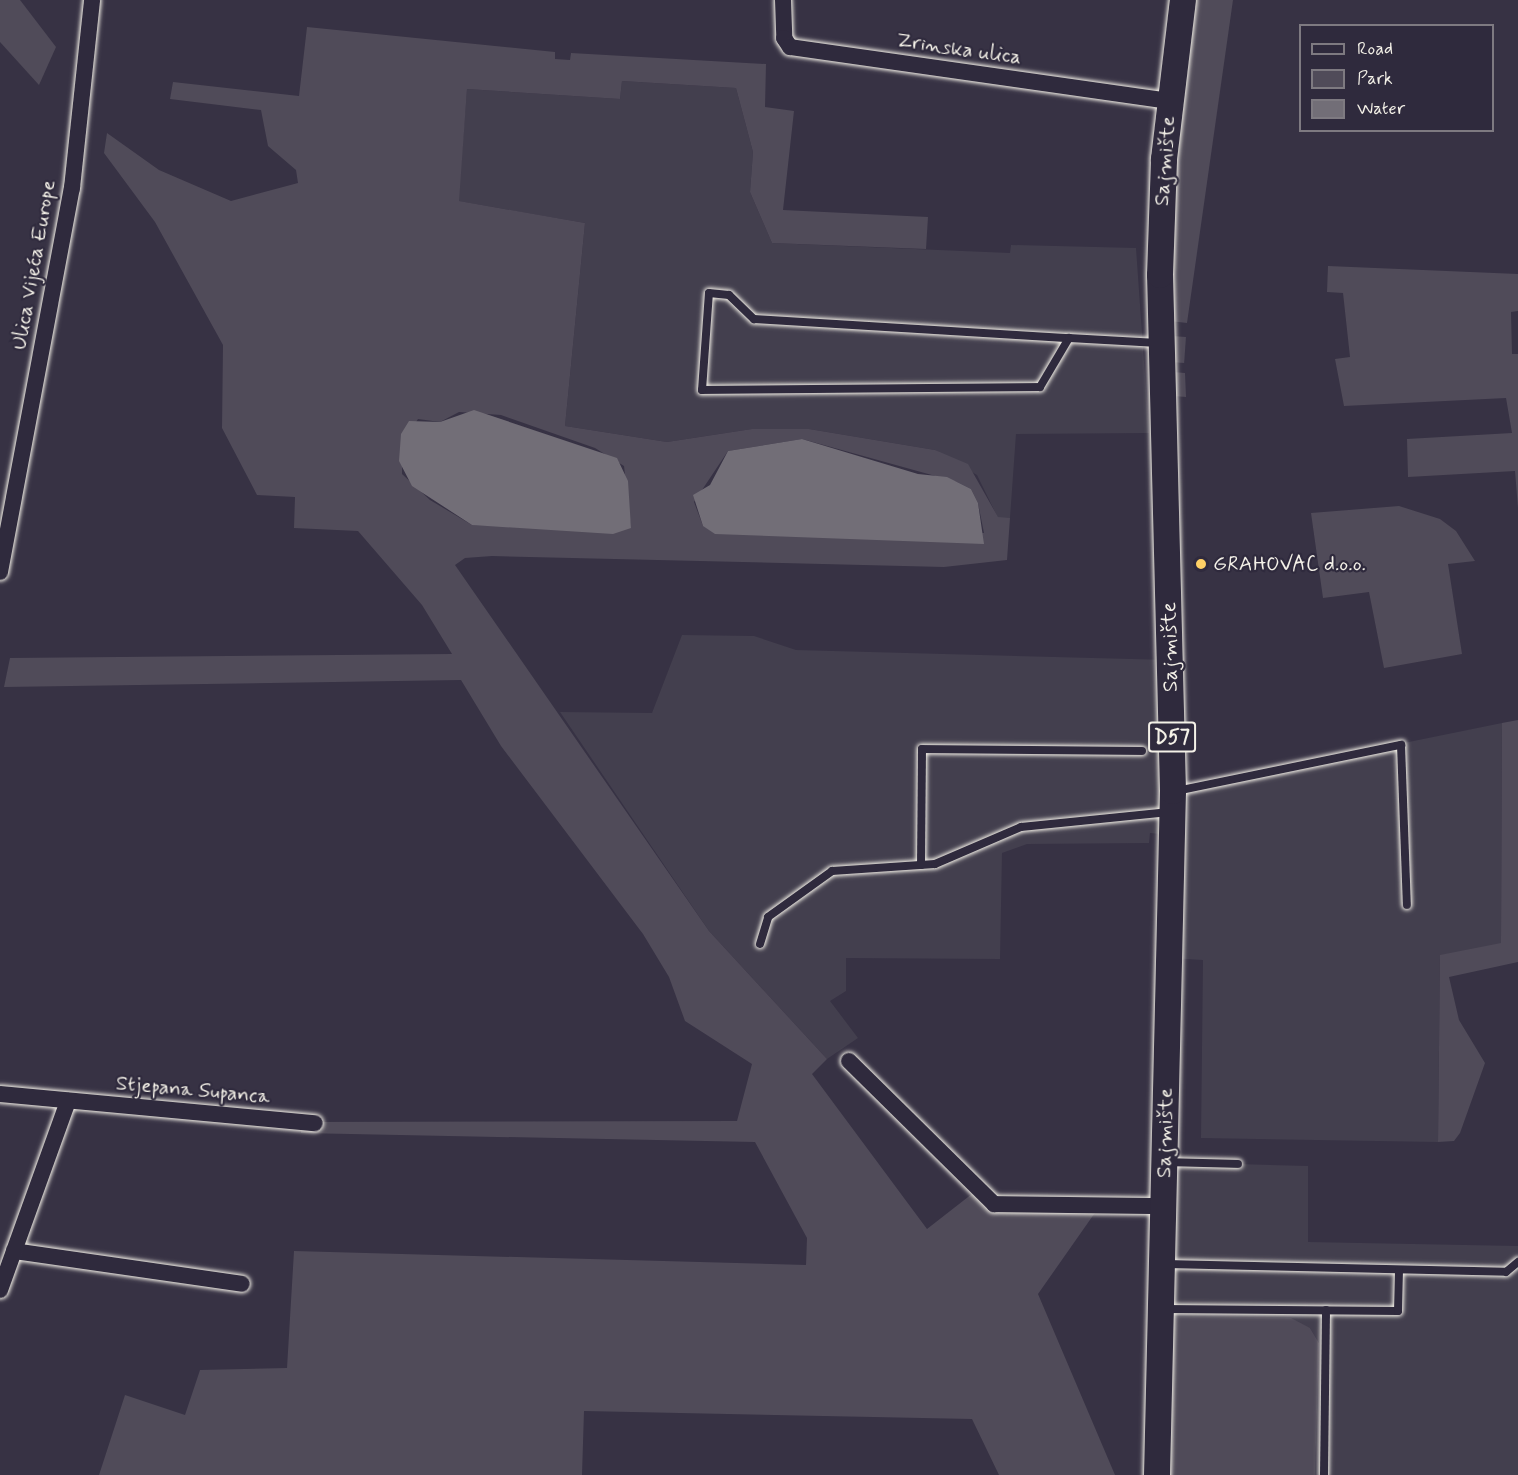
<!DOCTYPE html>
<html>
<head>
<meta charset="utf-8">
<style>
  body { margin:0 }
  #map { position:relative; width:1518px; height:1475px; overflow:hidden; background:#373244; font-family:Mynerve,sans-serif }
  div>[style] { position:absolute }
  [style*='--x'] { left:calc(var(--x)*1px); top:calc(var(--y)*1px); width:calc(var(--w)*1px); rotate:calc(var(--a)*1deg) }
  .built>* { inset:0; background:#433f4e }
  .green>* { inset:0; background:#504b59; transform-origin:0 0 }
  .water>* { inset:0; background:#726e77 }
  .roads { filter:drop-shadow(0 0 2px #f4f1e8) drop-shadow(0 0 2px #f4f1e8) }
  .service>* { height:8px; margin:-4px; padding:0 4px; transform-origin:4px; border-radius:4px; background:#2f2a3d }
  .minor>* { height:16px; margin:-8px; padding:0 8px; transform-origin:8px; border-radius:8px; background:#2f2a3d }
  .primary>* { height:26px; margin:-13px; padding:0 13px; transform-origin:13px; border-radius:13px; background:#2f2a3d }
  .dots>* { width:16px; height:16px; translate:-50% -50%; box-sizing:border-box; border:3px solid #2f2a3d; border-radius:50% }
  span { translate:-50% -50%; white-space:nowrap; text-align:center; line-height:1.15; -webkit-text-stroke:4.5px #2f2a3d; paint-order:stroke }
  .shield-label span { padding:2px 4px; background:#2f2a3d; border:2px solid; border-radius:4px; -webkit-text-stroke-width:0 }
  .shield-label { font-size:20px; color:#f4f1e8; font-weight:700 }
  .street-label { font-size:21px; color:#f4f1e8 }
  .poi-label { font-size:21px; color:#f4f1e8 }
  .left { translate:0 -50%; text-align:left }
  .legend { position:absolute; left:1299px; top:24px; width:195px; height:108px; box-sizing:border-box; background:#2f2a3d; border:2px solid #7e7a81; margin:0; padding:8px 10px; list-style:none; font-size:18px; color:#f4f1e8 }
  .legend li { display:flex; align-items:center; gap:12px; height:30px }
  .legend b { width:30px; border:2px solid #7e7a81 }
</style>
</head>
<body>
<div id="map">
  <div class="built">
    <i style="clip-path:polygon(622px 81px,736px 88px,753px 152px,750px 192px,772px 243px,1010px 253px,1011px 245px,1136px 248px,1149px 433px,1016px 434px,1010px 518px,998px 518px,977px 475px,935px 450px,809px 429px,752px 429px,667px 442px,565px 426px,585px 223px,458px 201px,467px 89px,620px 99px)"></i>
    <i style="clip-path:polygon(682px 635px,754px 636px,796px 650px,1170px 660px,1173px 790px,1502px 723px,1501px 944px,1440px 956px,1438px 1142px,1201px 1138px,1203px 960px,1169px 958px,1172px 835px,1150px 833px,1149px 843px,1027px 844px,1002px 853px,1000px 959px,846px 958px,846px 991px,830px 1001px,858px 1038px,827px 1059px,709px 931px,560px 712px,652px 713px)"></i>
    <i style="clip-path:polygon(1164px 1162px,1308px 1166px,1308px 1242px,1518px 1246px,1518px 1475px,1315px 1475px,1319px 1343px,1310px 1328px,1161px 1317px)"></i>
  </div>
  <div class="green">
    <i style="clip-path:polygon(0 0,20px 0,56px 47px,39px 85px,0 42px)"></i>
    <i style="clip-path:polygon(1191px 0,1233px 0,1187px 323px,1170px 321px,1173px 189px)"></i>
    <i style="clip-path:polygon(evenodd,307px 27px,555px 52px,555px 59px,570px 60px,571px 53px,766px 64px,765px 107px,794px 111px,783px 210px,928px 217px,926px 249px,772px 243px,750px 192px,753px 152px,736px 88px,622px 81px,620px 99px,467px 89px,459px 201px,585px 223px,565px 426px,667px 442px,752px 429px,809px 429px,935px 450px,968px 464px,998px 517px,1010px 518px,1007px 560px,944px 567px,492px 556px,465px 558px,455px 565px,709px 931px,827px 1059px,812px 1074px,927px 1229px,977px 1190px,984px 1199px,1099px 1207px,1038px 1294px,1115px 1475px,999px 1475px,972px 1419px,584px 1411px,582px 1475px,99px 1475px,125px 1395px,185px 1415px,200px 1370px,287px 1368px,294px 1251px,806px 1265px,807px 1238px,755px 1142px,301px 1133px,301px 1122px,737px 1121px,752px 1064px,685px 1021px,669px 977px,643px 934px,501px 746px,461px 680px,4px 687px,10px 658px,452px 654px,422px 605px,358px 531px,294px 528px,295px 497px,257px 495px,222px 428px,223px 345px,155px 222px,104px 153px,107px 133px,159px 170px,231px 201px,298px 183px,296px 170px,268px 146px,261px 110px,170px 99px,173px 82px,299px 96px,307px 27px,459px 412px,501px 415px,595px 448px,624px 466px,631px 528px,472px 525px,430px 500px,402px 474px,402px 444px,418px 419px,440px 422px,459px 412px,307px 27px,802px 439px,957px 482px,971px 489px,978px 503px,984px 533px,703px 526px,694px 502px,728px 451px,802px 439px)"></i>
    <i style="clip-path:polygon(1328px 266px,1518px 274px,1518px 311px,1511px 312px,1512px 354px,1518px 354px,1518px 508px,1515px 471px,1408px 477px,1407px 439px,1512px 433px,1506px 398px,1344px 406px,1335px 359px,1350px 357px,1344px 302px,1343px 293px,1327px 292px)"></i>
    <i style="left:1172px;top:336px;width:14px;height:26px;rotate:4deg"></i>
    <i style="clip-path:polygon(1173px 372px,1185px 373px,1186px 397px,1173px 396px)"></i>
    <i style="clip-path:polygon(1399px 506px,1440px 519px,1456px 531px,1475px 561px,1448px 564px,1462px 654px,1384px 668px,1369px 592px,1323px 598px,1311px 513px)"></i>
    <i style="clip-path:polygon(1518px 720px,1518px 962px,1449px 977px,1459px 1020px,1485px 1063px,1460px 1133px,1454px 1141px,1438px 1142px,1440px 955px,1501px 943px,1502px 723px)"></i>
    <i style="clip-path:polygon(1161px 1317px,1291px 1318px,1310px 1328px,1319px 1343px,1315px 1475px,1157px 1475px)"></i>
  </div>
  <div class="water">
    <i style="clip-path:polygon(474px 410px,617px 458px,628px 481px,631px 528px,613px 534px,472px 525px,412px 486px,399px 461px,401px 434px,409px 421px,440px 422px)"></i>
    <i style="clip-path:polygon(802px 439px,918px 474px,947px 477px,971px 489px,978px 503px,984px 544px,715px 534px,703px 526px,693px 495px,710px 485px,728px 451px)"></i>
  </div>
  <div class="roads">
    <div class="service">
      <i style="--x:1069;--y:338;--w:57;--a:120.6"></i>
      <i style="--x:1040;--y:387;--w:338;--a:179.5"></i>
      <i style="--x:702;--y:390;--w:97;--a:-85.9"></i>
      <i style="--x:709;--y:293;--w:20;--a:6"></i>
      <i style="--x:729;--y:295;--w:35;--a:44"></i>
      <i style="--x:754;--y:319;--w:316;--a:3.5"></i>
      <i style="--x:1069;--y:338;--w:89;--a:3.2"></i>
      <i style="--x:1176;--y:791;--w:230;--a:-11.6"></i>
      <i style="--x:1401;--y:745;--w:160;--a:87.9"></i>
      <i style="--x:921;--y:865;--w:116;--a:-89.5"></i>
      <i style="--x:922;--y:749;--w:220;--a:0.5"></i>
      <i style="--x:760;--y:944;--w:28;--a:-73"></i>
      <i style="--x:768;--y:917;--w:79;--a:-35.7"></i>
      <i style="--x:832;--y:871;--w:103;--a:-3.9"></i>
      <i style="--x:935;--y:864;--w:94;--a:-23.3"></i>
      <i style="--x:1021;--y:827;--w:149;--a:-5.8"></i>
      <i style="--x:1168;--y:1162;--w:70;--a:1.6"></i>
      <i style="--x:1166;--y:1264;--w:340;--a:1.3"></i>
      <i style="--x:1506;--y:1272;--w:16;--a:-40"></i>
      <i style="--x:1164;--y:1309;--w:234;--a:0.5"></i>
      <i style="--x:1398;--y:1311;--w:41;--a:-88.6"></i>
      <i style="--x:1324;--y:1475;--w:165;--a:-89.3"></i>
    </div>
    <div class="minor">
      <i style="--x:783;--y:0;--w:38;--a:88"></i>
      <i style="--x:784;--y:38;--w:11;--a:56"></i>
      <i style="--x:790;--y:47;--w:384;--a:8.1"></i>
      <i style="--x:0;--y:572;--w:391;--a:-79.4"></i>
      <i style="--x:72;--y:188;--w:189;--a:-83.9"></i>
      <i style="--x:849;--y:1061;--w:204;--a:44.6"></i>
      <i style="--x:994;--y:1204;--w:169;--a:0.7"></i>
      <i style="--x:0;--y:1094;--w:316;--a:5.3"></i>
      <i style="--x:14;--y:1251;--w:230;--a:8.2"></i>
      <i style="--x:0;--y:1290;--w:201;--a:-70.2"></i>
    </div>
    <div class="primary">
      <i style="--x:1157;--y:1475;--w:684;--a:-88.66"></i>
      <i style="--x:1173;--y:791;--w:516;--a:-91.44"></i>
      <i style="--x:1160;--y:275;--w:116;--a:-88"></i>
      <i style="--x:1164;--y:159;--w:160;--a:-83.2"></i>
    </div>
  </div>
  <div class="dots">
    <i style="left:1201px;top:564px;background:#ffd166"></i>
  </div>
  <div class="shield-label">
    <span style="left:1172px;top:737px">D57</span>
  </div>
  <div class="street-label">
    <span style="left:959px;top:49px;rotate:8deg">Zrinska ulica</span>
    <span style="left:1165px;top:161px;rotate:-86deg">Sajmište</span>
    <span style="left:34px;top:265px;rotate:-80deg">Ulica Vijeća Europe</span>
    <span style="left:1170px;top:647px;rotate:-91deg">Sajmište</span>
    <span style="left:193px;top:1090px;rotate:5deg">Stjepana Supanca</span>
    <span style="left:1165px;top:1133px;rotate:-89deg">Sajmište</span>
  </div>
  <div class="poi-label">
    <span class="left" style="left:1213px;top:564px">GRAHOVAC d.o.o.</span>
  </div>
  <ul class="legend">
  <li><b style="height:8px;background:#2f2a3d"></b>Road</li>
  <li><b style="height:16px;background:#504b59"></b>Park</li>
  <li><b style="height:16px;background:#726e77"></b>Water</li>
  </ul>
</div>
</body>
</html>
